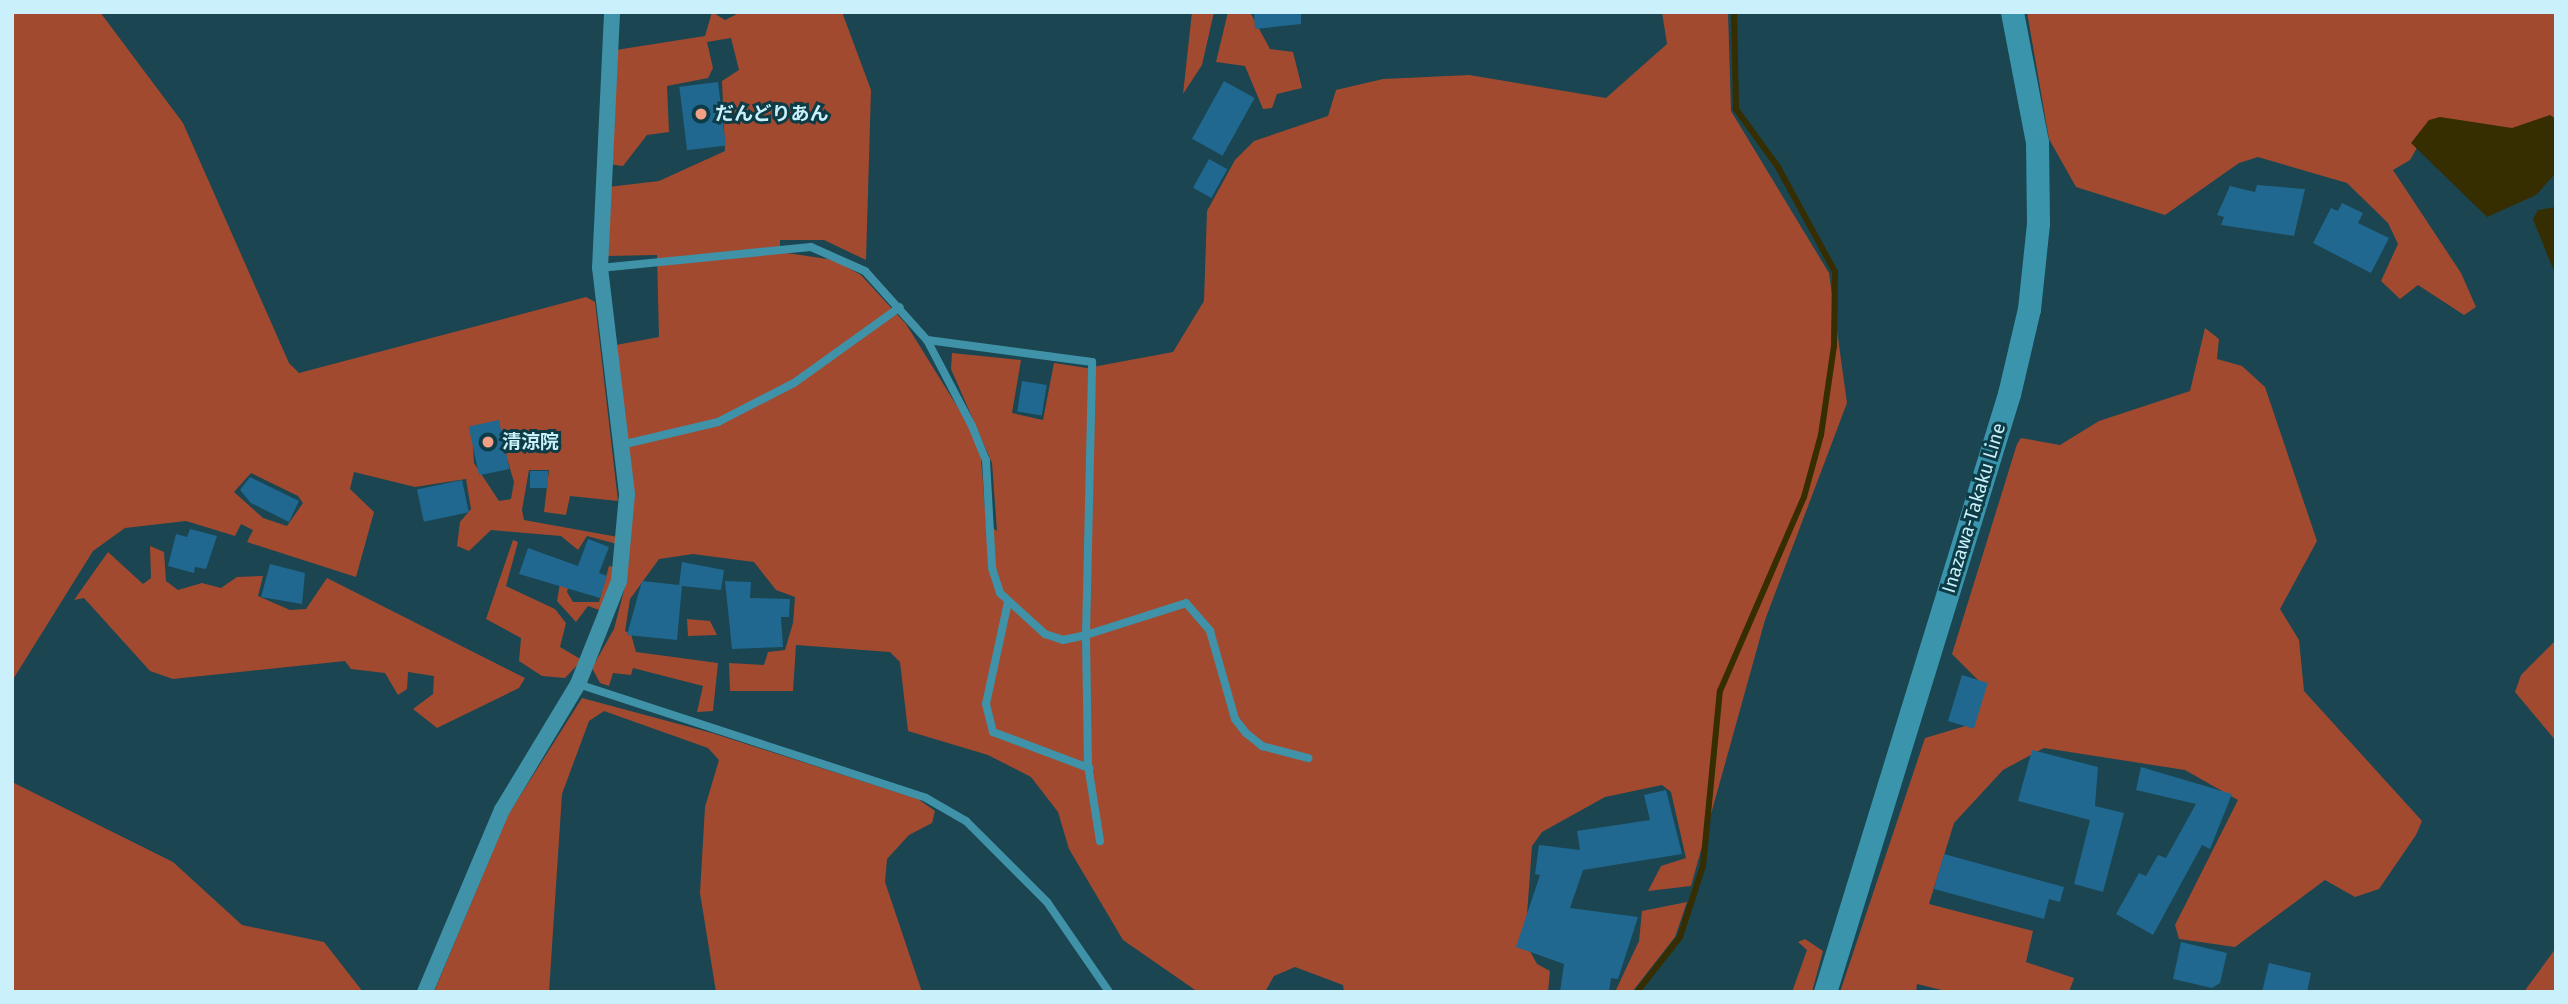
<!DOCTYPE html>
<html>
<head>
<meta charset="utf-8">
<style>
  body { margin:0 }
  #map { position:relative; width:2568px; height:1004px; overflow:hidden; background:#1a4551; font-family:"Fira Sans","Noto Sans JP",sans-serif }
  div>[style] { position:absolute }
  [style*='--x'] { left:calc(var(--x)*1px); top:calc(var(--y)*1px); width:calc(var(--w)*1px); rotate:calc(var(--a)*1deg) }
  .green>* { inset:0; background:#a24a2f }
  .water>* { inset:0; background:#362d00 }
  .stream>* { height:6px; margin:-3px; padding:0 3px; transform-origin:3px; border-radius:3px; background:#362d00 }
  .building>* { inset:0; background:#20688f; transform-origin:0 0 }
  .lane>* { height:8px; margin:-4px; padding:0 4px; transform-origin:4px; border-radius:4px; background:#3f92a7 }
  .street>* { height:16px; margin:-8px; padding:0 8px; transform-origin:8px; border-radius:8px; background:#3f92a7 }
  .secondary>* { height:23px; margin:-11.5px; padding:0 11.5px; transform-origin:11.5px; border-radius:11.5px; background:#3a95ac }
  .dots>* { width:19px; height:19px; translate:-50% -50%; box-sizing:border-box; border:4px solid #0d3b46; border-radius:50% }
  span { translate:-50% -50%; white-space:nowrap; text-align:center; line-height:1.15; -webkit-text-stroke:6px #0d3b46; paint-order:stroke }
  .poi-label { font-size:19px; color:#c9f0fb; font-weight:700 }
  .left { translate:0 -50%; text-align:left }
  .street-label { font-size:19px; color:#c9f0fb }
  .frame { position:absolute; inset:0; border:14px solid #c9f0fb; pointer-events:none }
</style>
</head>
<body>
<div id="map">
  <div class="green">
    <i style="clip-path:polygon(evenodd,12px 12px,100px 12px,183px 123px,289px 363px,299px 373px,586px 297px,595px 302px,618px 501px,570px 496px,566px 515px,544px 512px,549px 470px,529px 470px,522px 510px,524px 520px,618px 537px,617px 544px,587px 536px,578px 550px,561px 536px,491px 530px,469px 551px,457px 546px,460px 522px,471px 509px,466px 479px,415px 487px,354px 472px,350px 489px,374px 512px,356px 577px,247px 542px,253px 530px,241px 524px,235px 536px,186px 521px,125px 528px,93px 551px,12px 681px,12px 12px,497px 425px,514px 482px,511px 499px,499px 501px,474px 463px,472px 430px,497px 425px,12px 12px,251px 473px,298px 496px,303px 503px,287px 526px,263px 518px,234px 492px,251px 473px)"></i>
    <i style="clip-path:polygon(712px 12px,725px 20px,741px 12px,842px 12px,871px 90px,866px 260px,824px 240px,780px 240px,780px 252px,834px 260px,861px 275px,906px 324px,970px 427px,981px 458px,986px 523px,997px 531px,992px 463px,951px 369px,952px 353px,1021px 360px,1012px 413px,1043px 420px,1054px 363px,1087px 368px,1173px 352px,1204px 301px,1207px 211px,1235px 160px,1254px 141px,1328px 116px,1336px 90px,1383px 79px,1469px 75px,1606px 98px,1667px 44px,1662px 12px,1728px 12px,1731px 111px,1829px 273px,1847px 403px,1765px 620px,1691px 886px,1648px 891px,1661px 866px,1686px 858px,1671px 792px,1662px 785px,1605px 797px,1542px 832px,1532px 846px,1525px 942px,1537px 964px,1550px 971px,1548px 992px,1344px 992px,1343px 985px,1295px 967px,1274px 976px,1265px 992px,1198px 992px,1123px 940px,1069px 849px,1058px 812px,1031px 777px,988px 755px,908px 731px,900px 662px,890px 652px,796px 645px,793px 691px,730px 691px,729px 663px,764px 665px,768px 652px,785px 650px,793px 623px,795px 597px,776px 590px,754px 562px,693px 554px,659px 559px,630px 599px,625px 631px,631px 634px,636px 652px,718px 663px,713px 711px,697px 712px,703px 686px,633px 668px,631px 675px,613px 673px,609px 686px,600px 683px,592px 668px,614px 629px,627px 579px,616px 345px,659px 337px,657px 255px,608px 256px,608px 187px,659px 181px,725px 151px,722px 81px,739px 70px,731px 38px,707px 42px,713px 68px,708px 78px,667px 86px,669px 132px,647px 135px,623px 166px,608px 164px,616px 50px,705px 36px)"></i>
    <i style="clip-path:polygon(1192px 12px,1214px 12px,1202px 65px,1183px 94px)"></i>
    <i style="clip-path:polygon(1228px 12px,1250px 12px,1270px 49px,1293px 52px,1302px 88px,1277px 94px,1272px 108px,1263px 109px,1245px 66px,1216px 62px)"></i>
    <i style="clip-path:polygon(2027px 12px,2556px 12px,2556px 127px,2422px 139px,2410px 160px,2393px 170px,2461px 273px,2476px 307px,2464px 315px,2418px 285px,2400px 299px,2381px 281px,2398px 244px,2388px 223px,2347px 183px,2258px 157px,2239px 163px,2165px 215px,2076px 187px,2049px 139px)"></i>
    <i style="clip-path:polygon(2205px 328px,2219px 339px,2217px 359px,2242px 366px,2265px 387px,2317px 541px,2280px 609px,2299px 640px,2304px 691px,2422px 821px,2416px 835px,2379px 889px,2355px 897px,2325px 880px,2235px 947px,2179px 939px,2175px 925px,2238px 800px,2185px 770px,2044px 748px,2003px 770px,1954px 823px,1929px 904px,2033px 931px,2026px 962px,2074px 978px,2069px 992px,1950px 992px,1917px 984px,1916px 992px,1840px 992px,1925px 738px,1972px 724px,1984px 686px,1952px 654px,2017px 444px,2021px 438px,2060px 445px,2099px 421px,2190px 391px)"></i>
    <i style="clip-path:polygon(513px 540px,518px 542px,506px 586px,555px 609px,566px 623px,560px 647px,582px 660px,565px 678px,542px 676px,519px 661px,521px 638px,486px 619px)"></i>
    <i style="clip-path:polygon(150px 546px,164px 552px,166px 581px,178px 590px,202px 583px,221px 588px,237px 577px,263px 576px,258px 596px,290px 610px,306px 609px,327px 578px,525px 678px,519px 688px,437px 728px,413px 709px,433px 694px,434px 676px,408px 672px,407px 689px,398px 695px,385px 673px,351px 669px,345px 661px,173px 679px,150px 671px,84px 598px,74px 600px,108px 552px,143px 584px,151px 578px)"></i>
    <i style="clip-path:polygon(609px 566px,616px 567px,602px 611px,588px 606px,576px 622px,557px 601px,562px 572px,572px 571px,567px 592px,573px 602px,599px 602px)"></i>
    <i style="clip-path:polygon(687px 619px,710px 621px,717px 635px,688px 636px)"></i>
    <i style="clip-path:polygon(2556px 640px,2556px 741px,2515px 692px,2521px 675px)"></i>
    <i style="clip-path:polygon(582px 698px,712px 733px,918px 799px,935px 811px,932px 823px,909px 835px,887px 859px,885px 882px,922px 992px,716px 992px,700px 893px,705px 807px,719px 760px,708px 748px,604px 711px,589px 721px,562px 794px,549px 992px,434px 992px,508px 815px)"></i>
    <i style="clip-path:polygon(12px 782px,173px 862px,242px 925px,324px 942px,363px 992px,12px 992px)"></i>
    <i style="clip-path:polygon(1687px 902px,1675px 937px,1632px 992px,1615px 992px,1639px 941px,1642px 911px)"></i>
    <i style="clip-path:polygon(1805px 939px,1823px 951px,1812px 992px,1792px 992px,1807px 950px,1798px 942px)"></i>
    <i style="clip-path:polygon(2556px 948px,2556px 992px,2526px 992px,2526px 989px)"></i>
  </div>
  <div class="water">
    <i style="clip-path:polygon(2550px 115px,2556px 119px,2556px 173px,2536px 195px,2487px 217px,2411px 143px,2429px 120px,2440px 117px,2512px 128px)"></i>
    <i style="clip-path:polygon(2556px 207px,2556px 276px,2533px 219px,2538px 210px)"></i>
  </div>
  <div class="stream">
    <i style="--x:1637;--y:992;--w:70;--a:-52"></i>
    <i style="--x:1680;--y:937;--w:75;--a:-72.1"></i>
    <i style="--x:1703;--y:866;--w:176;--a:-84.5"></i>
    <i style="--x:1720;--y:691;--w:211;--a:-66.6"></i>
    <i style="--x:1804;--y:497;--w:64;--a:-74.7"></i>
    <i style="--x:1821;--y:435;--w:90;--a:-81.7"></i>
    <i style="--x:1834;--y:346;--w:74;--a:-89.2"></i>
    <i style="--x:1835;--y:272;--w:119;--a:-118.5"></i>
    <i style="--x:1778;--y:167;--w:72;--a:-125.9"></i>
    <i style="--x:1736;--y:109;--w:97;--a:-91.2"></i>
  </div>
  <div class="building">
    <i style="clip-path:polygon(1254px 12px,1301px 12px,1301px 24px,1255px 29px)"></i>
    <i style="left:1224px;top:81px;width:35px;height:66px;rotate:29deg"></i>
    <i style="left:718px;top:82px;width:64px;height:39px;rotate:83deg"></i>
    <i style="left:1209px;top:159px;width:21px;height:33px;rotate:29deg"></i>
    <i style="clip-path:polygon(2257px 185px,2305px 189px,2294px 236px,2221px 225px,2224px 217px,2217px 215px,2230px 186px,2255px 192px)"></i>
    <i style="clip-path:polygon(2342px 203px,2363px 213px,2358px 223px,2389px 238px,2371px 273px,2313px 243px,2331px 208px,2338px 211px)"></i>
    <i style="left:1022px;top:381px;width:25px;height:31px;rotate:9deg"></i>
    <i style="left:499px;top:420px;width:50px;height:31px;rotate:78deg"></i>
    <i style="left:530px;top:471px;width:18px;height:17px"></i>
    <i style="clip-path:polygon(250px 477px,299px 501px,289px 522px,251px 503px,240px 490px)"></i>
    <i style="left:462px;top:480px;width:33px;height:46px;rotate:78deg"></i>
    <i style="clip-path:polygon(190px 529px,217px 536px,206px 569px,195px 567px,194px 573px,168px 566px,176px 534px,187px 537px)"></i>
    <i style="clip-path:polygon(588px 539px,609px 547px,599px 573px,607px 576px,600px 598px,519px 574px,528px 548px,578px 566px)"></i>
    <i style="clip-path:polygon(682px 562px,724px 570px,721px 590px,682px 586px,677px 640px,627px 635px,642px 581px,679px 585px)"></i>
    <i style="clip-path:polygon(270px 564px,305px 573px,302px 604px,261px 597px)"></i>
    <i style="clip-path:polygon(725px 581px,751px 582px,750px 598px,790px 599px,789px 617px,781px 617px,783px 647px,732px 649px)"></i>
    <i style="left:1962px;top:675px;width:27px;height:48px;rotate:17deg"></i>
    <i style="clip-path:polygon(2032px 750px,2098px 767px,2095px 806px,2124px 813px,2103px 892px,2074px 884px,2090px 820px,2018px 801px)"></i>
    <i style="clip-path:polygon(2141px 767px,2232px 794px,2210px 849px,2202px 845px,2153px 935px,2116px 914px,2139px 873px,2146px 876px,2158px 855px,2166px 858px,2196px 804px,2136px 790px)"></i>
    <i style="clip-path:polygon(1666px 790px,1682px 854px,1583px 870px,1570px 908px,1638px 917px,1618px 979px,1611px 978px,1609px 992px,1560px 992px,1564px 964px,1516px 947px,1540px 875px,1535px 874px,1539px 845px,1580px 850px,1577px 831px,1650px 820px,1644px 795px)"></i>
    <i style="clip-path:polygon(1944px 854px,2064px 887px,2060px 902px,2049px 899px,2044px 919px,1934px 889px)"></i>
    <i style="clip-path:polygon(2181px 942px,2227px 953px,2220px 983px,2212px 988px,2173px 979px)"></i>
    <i style="clip-path:polygon(2269px 963px,2311px 973px,2307px 992px,2262px 992px)"></i>
  </div>
  <div class="lane">
    <i style="--x:600;--y:268;--w:212;--a:-5.7"></i>
    <i style="--x:811;--y:247;--w:59;--a:24"></i>
    <i style="--x:865;--y:271;--w:93;--a:48.1"></i>
    <i style="--x:927;--y:340;--w:97;--a:62.4"></i>
    <i style="--x:972;--y:426;--w:37;--a:68"></i>
    <i style="--x:986;--y:460;--w:108;--a:86.8"></i>
    <i style="--x:992;--y:568;--w:26;--a:72"></i>
    <i style="--x:1000;--y:593;--w:61;--a:42.3"></i>
    <i style="--x:1045;--y:634;--w:19;--a:18"></i>
    <i style="--x:1063;--y:640;--w:24;--a:-12"></i>
    <i style="--x:1086;--y:635;--w:273;--a:-88.7"></i>
    <i style="--x:1092;--y:362;--w:166;--a:-172.4"></i>
    <i style="--x:621;--y:445;--w:100;--a:-13.3"></i>
    <i style="--x:718;--y:422;--w:85;--a:-27.2"></i>
    <i style="--x:794;--y:383;--w:130;--a:-35.6"></i>
    <i style="--x:1008;--y:602;--w:104;--a:102.2"></i>
    <i style="--x:986;--y:704;--w:29;--a:76"></i>
    <i style="--x:993;--y:732;--w:103;--a:20.6"></i>
    <i style="--x:578;--y:684;--w:366;--a:18.1"></i>
    <i style="--x:926;--y:798;--w:46;--a:29.9"></i>
    <i style="--x:966;--y:821;--w:115;--a:45"></i>
    <i style="--x:1047;--y:902;--w:109;--a:55.4"></i>
    <i style="--x:1100;--y:841;--w:77;--a:-99"></i>
    <i style="--x:1088;--y:765;--w:130;--a:-90.9"></i>
    <i style="--x:1086;--y:635;--w:105;--a:-17.7"></i>
    <i style="--x:1186;--y:603;--w:37;--a:49"></i>
    <i style="--x:1210;--y:631;--w:91;--a:74.1"></i>
    <i style="--x:1235;--y:719;--w:18;--a:52"></i>
    <i style="--x:1246;--y:733;--w:21;--a:39"></i>
    <i style="--x:1262;--y:746;--w:48;--a:14.6"></i>
  </div>
  <div class="street">
    <i style="--x:425;--y:992;--w:198;--a:-67.1"></i>
    <i style="--x:502;--y:810;--w:147;--a:-58.9"></i>
    <i style="--x:578;--y:684;--w:111;--a:-68.3"></i>
    <i style="--x:619;--y:581;--w:87;--a:-84.7"></i>
    <i style="--x:627;--y:494;--w:228;--a:-96.8"></i>
    <i style="--x:600;--y:268;--w:256;--a:-87.3"></i>
  </div>
  <div class="secondary">
    <i style="--x:1825;--y:992;--w:626;--a:-72.9"></i>
    <i style="--x:2009;--y:394;--w:87;--a:-76.8"></i>
    <i style="--x:2029;--y:309;--w:86;--a:-84"></i>
    <i style="--x:2038;--y:223;--w:81;--a:-90.7"></i>
    <i style="--x:2037;--y:142;--w:132;--a:-100.9"></i>
  </div>
  <div class="dots">
    <i style="left:701px;top:114px;background:#f39f86"></i>
    <i style="left:488px;top:442px;background:#f39f86"></i>
  </div>
  <div class="poi-label">
    <span class="left" style="left:715px;top:114px">だんどりあん</span>
    <span class="left" style="left:502px;top:442px">清涼院</span>
  </div>
  <div class="street-label">
    <span style="left:1974px;top:508px;rotate:-73deg">Inazawa-Takaku Line</span>
  </div>
  <div class="frame"></div>
</div>
</body>
</html>
